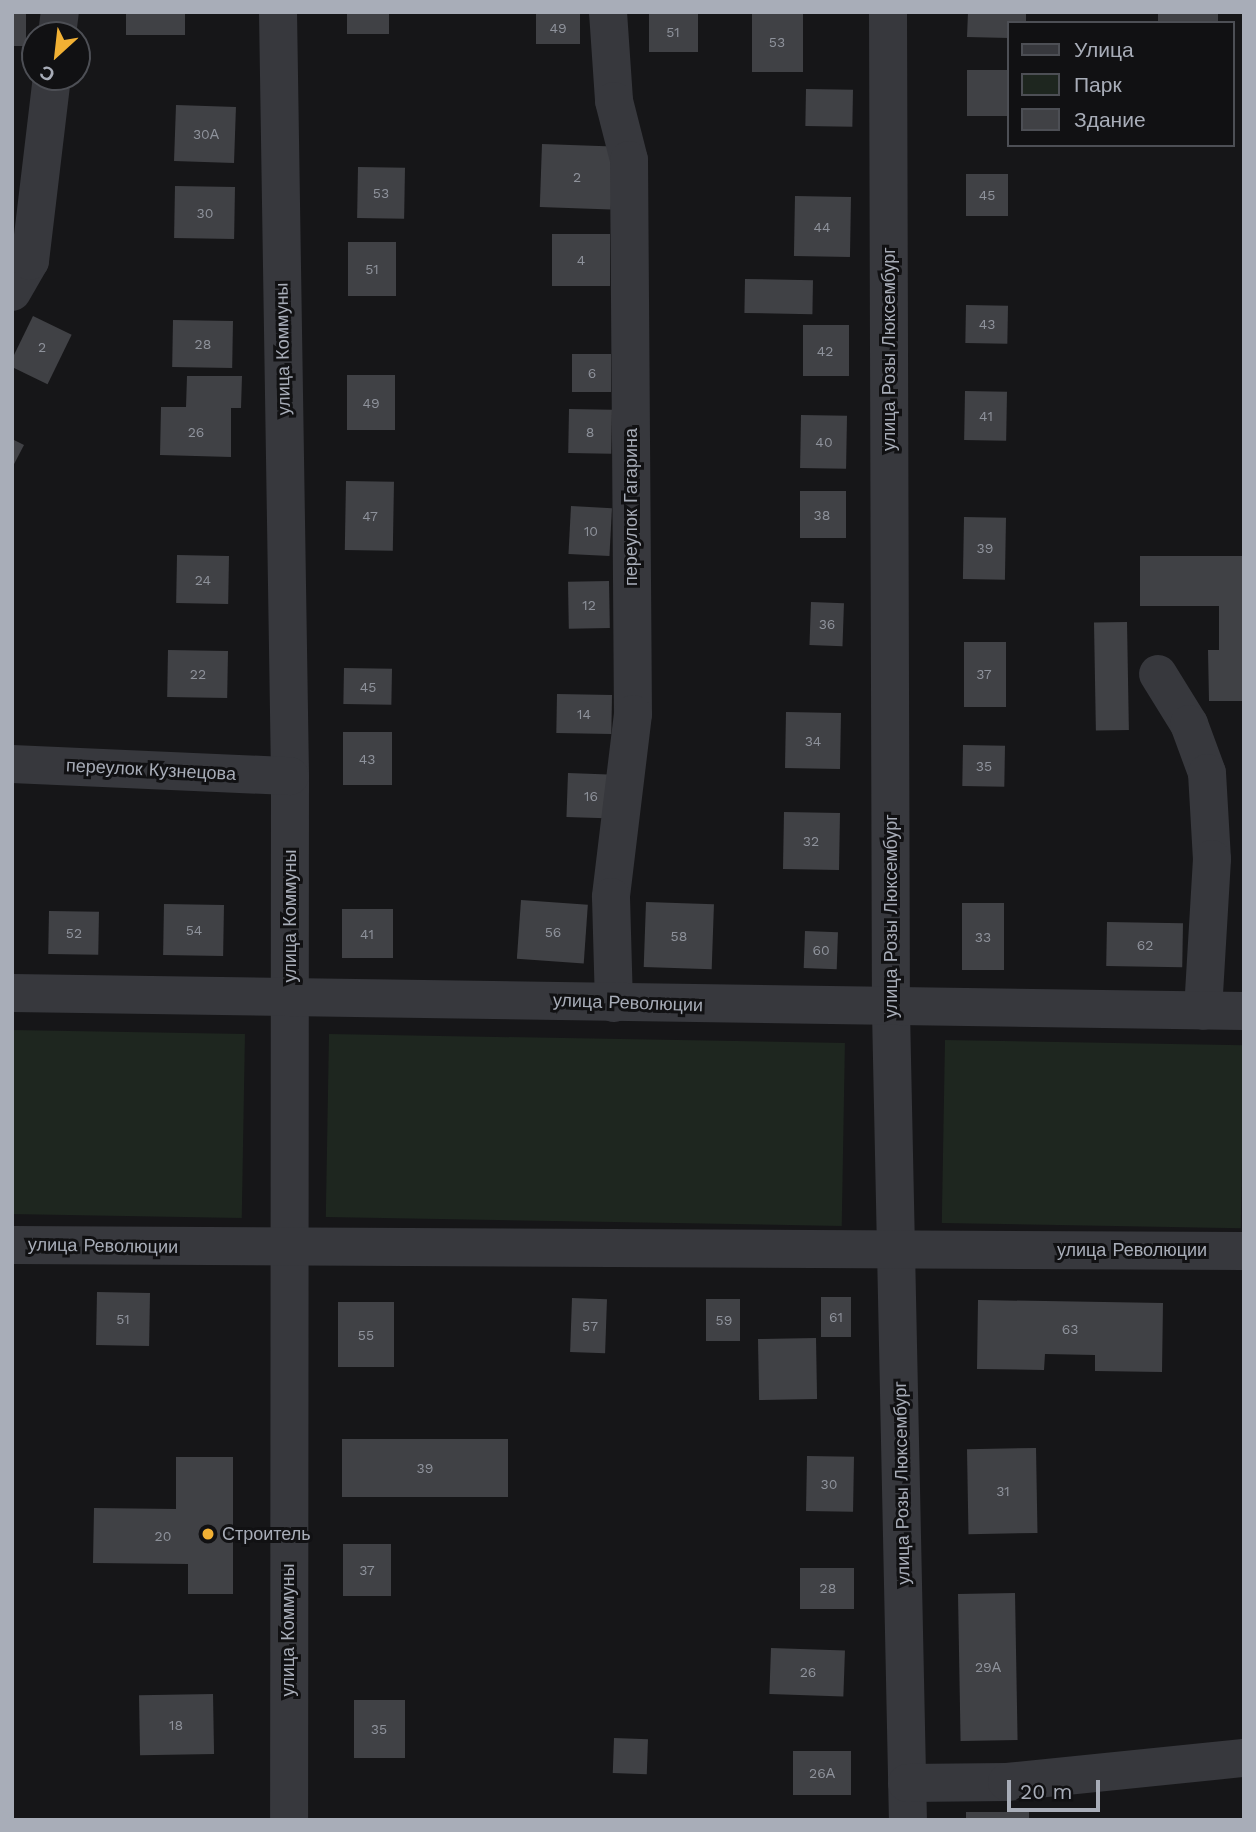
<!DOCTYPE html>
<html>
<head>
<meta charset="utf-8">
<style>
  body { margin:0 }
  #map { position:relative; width:1256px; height:1832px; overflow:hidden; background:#161618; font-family:"Work Sans",sans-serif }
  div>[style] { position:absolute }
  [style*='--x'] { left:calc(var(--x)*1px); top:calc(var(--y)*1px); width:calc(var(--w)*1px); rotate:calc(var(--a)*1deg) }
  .green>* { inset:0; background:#1e261f; transform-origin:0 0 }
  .building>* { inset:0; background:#404145; transform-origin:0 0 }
  .minor>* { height:38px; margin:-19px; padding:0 19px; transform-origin:19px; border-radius:19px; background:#37383d }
  .dots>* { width:19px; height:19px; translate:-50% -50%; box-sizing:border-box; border:4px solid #111113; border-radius:50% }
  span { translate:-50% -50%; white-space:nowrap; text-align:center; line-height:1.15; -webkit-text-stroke:6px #111113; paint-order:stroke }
  .number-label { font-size:14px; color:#8e929b }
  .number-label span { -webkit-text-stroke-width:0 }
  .street-label { font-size:18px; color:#a8adb8 }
  .poi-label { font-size:18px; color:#a8adb8 }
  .left { translate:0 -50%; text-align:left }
  .frame { position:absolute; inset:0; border:14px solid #a8adb8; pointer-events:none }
  .legend { position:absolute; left:1007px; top:21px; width:228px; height:126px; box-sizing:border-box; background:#111113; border:2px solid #4d4f55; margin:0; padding:9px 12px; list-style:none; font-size:21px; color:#a8adb8 }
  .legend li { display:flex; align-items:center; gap:14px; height:35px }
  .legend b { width:35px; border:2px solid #4d4f55 }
  .north { position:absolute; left:21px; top:21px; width:70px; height:70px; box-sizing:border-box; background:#111113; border:2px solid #4d4f55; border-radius:50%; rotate:207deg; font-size:19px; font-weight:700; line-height:28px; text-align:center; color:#a8adb8 }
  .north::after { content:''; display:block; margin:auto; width:24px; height:32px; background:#f2b134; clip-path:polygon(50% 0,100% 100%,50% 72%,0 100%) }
  .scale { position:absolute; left:1007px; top:1780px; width:93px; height:32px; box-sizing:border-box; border:4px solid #a8adb8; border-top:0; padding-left:9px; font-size:21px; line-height:24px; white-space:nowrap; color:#a8adb8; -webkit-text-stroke:5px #111113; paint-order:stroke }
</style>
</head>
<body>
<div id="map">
  <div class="green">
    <i style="left:12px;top:1030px;width:233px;height:184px;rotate:1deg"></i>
    <i style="left:329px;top:1034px;width:516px;height:183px;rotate:1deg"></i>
    <i style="left:945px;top:1040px;width:299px;height:183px;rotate:1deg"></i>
  </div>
  <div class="building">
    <i style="left:12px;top:12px;width:14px;height:34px"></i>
    <i style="left:126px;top:12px;width:59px;height:23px"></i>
    <i style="left:347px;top:12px;width:42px;height:22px"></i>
    <i style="left:536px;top:12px;width:44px;height:32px"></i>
    <i style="left:649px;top:12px;width:49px;height:40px"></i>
    <i style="left:752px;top:12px;width:51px;height:60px"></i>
    <i style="clip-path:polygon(968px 12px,1026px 12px,1026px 23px,1009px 23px,1009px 38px,967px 37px)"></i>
    <i style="left:1158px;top:12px;width:60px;height:11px"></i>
    <i style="left:967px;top:70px;width:42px;height:46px"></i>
    <i style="left:806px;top:89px;width:47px;height:37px;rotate:1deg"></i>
    <i style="left:176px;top:105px;width:60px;height:56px;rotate:2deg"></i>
    <i style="left:542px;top:144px;width:71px;height:63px;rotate:2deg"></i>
    <i style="left:358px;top:167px;width:47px;height:51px;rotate:1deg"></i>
    <i style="left:966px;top:174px;width:42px;height:42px"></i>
    <i style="left:175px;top:186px;width:60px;height:52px;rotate:1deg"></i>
    <i style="left:795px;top:196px;width:56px;height:60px;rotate:1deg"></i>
    <i style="left:552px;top:234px;width:58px;height:52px"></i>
    <i style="left:348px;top:242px;width:48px;height:54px"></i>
    <i style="left:745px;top:279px;width:68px;height:34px;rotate:1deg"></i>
    <i style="left:966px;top:305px;width:42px;height:38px;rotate:1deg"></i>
    <i style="left:33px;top:316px;width:43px;height:55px;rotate:26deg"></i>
    <i style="left:173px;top:320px;width:60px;height:47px;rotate:1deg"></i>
    <i style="left:803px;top:325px;width:46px;height:51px"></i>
    <i style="left:572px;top:354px;width:39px;height:38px"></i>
    <i style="left:347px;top:375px;width:48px;height:55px"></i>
    <i style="clip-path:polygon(187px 376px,242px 376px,241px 408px,231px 408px,231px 457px,160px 455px,161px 407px,186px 407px)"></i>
    <i style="left:965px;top:391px;width:42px;height:49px;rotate:1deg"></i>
    <i style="left:569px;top:409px;width:43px;height:44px;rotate:1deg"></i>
    <i style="left:801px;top:415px;width:46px;height:53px;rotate:1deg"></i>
    <i style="clip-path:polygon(12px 439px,24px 445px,12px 468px)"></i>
    <i style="left:346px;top:481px;width:48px;height:69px;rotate:1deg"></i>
    <i style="left:800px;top:491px;width:46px;height:47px"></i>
    <i style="left:571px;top:506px;width:41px;height:48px;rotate:3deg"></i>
    <i style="left:964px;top:517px;width:42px;height:62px;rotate:1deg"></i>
    <i style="left:177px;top:555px;width:52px;height:48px;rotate:1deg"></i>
    <i style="clip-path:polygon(1140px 556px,1244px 556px,1244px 701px,1209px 701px,1208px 650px,1219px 650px,1219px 606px,1140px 606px)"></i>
    <i style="left:609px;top:581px;width:47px;height:41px;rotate:89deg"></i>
    <i style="left:811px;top:602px;width:33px;height:43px;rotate:2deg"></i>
    <i style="left:1127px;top:622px;width:108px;height:33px;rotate:89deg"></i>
    <i style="left:964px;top:642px;width:42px;height:65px"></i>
    <i style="left:168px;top:650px;width:60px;height:47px;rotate:1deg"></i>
    <i style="left:344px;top:668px;width:48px;height:36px;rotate:1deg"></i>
    <i style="left:557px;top:694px;width:55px;height:39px;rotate:1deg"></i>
    <i style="left:786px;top:712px;width:55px;height:56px;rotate:1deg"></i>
    <i style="left:343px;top:732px;width:49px;height:53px"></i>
    <i style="left:963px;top:745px;width:42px;height:41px;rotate:1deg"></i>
    <i style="left:568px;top:773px;width:47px;height:44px;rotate:2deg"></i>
    <i style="left:784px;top:812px;width:56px;height:57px;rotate:1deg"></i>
    <i style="left:521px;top:900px;width:67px;height:59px;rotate:4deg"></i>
    <i style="left:646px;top:902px;width:68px;height:65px;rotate:2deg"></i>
    <i style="left:962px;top:903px;width:42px;height:67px"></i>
    <i style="left:164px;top:904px;width:60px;height:51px;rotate:1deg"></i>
    <i style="left:342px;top:909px;width:51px;height:49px"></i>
    <i style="left:49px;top:911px;width:50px;height:43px;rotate:1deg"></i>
    <i style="left:1107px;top:922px;width:76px;height:44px;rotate:1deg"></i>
    <i style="left:805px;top:931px;width:33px;height:37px;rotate:2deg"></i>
    <i style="left:97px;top:1292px;width:53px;height:53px;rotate:1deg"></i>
    <i style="left:821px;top:1297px;width:30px;height:40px"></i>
    <i style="left:572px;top:1298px;width:35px;height:54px;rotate:2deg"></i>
    <i style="left:706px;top:1299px;width:34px;height:42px"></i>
    <i style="clip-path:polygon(978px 1300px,1163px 1303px,1162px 1372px,1095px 1371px,1095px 1355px,1045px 1354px,1044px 1370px,977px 1369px)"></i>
    <i style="left:338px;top:1302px;width:56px;height:65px"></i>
    <i style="left:816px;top:1338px;width:61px;height:58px;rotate:89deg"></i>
    <i style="left:342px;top:1439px;width:166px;height:58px"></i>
    <i style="left:1036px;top:1448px;width:85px;height:69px;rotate:89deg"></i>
    <i style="left:807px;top:1456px;width:47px;height:55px;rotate:1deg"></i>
    <i style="clip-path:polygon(176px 1457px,233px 1457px,233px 1594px,188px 1594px,188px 1564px,93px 1563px,94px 1508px,176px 1509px)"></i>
    <i style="left:343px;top:1544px;width:48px;height:52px"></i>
    <i style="left:800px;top:1568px;width:54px;height:41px"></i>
    <i style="left:1015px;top:1593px;width:147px;height:57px;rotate:89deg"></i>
    <i style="left:771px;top:1648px;width:74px;height:46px;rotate:2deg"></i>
    <i style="left:213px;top:1694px;width:60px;height:74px;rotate:89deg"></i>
    <i style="left:354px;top:1700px;width:51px;height:58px"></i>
    <i style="left:614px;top:1738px;width:34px;height:35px;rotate:2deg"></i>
    <i style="left:793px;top:1751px;width:58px;height:44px"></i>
    <i style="left:1029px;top:1812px;width:8px;height:63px;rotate:90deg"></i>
  </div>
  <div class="minor">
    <i style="--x:278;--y:12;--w:764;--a:89.1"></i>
    <i style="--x:290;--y:776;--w:1044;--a:90.05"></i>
    <i style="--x:608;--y:12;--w:89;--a:86.1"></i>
    <i style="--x:614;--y:101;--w:61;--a:75.7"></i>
    <i style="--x:629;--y:160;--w:554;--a:89.59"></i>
    <i style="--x:633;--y:714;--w:184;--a:96.9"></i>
    <i style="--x:611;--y:897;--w:106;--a:88.4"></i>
    <i style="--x:888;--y:12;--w:999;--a:89.83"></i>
    <i style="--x:891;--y:1011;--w:809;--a:88.8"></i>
    <i style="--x:57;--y:35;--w:23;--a:-83"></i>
    <i style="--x:12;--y:292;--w:36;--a:-60"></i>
    <i style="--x:30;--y:261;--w:185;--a:-83.2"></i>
    <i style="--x:1158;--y:674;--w:59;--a:58.2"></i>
    <i style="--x:1189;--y:724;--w:52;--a:69.8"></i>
    <i style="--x:1207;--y:773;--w:86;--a:86.7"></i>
    <i style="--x:1212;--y:859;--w:152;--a:93.4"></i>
    <i style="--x:12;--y:764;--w:278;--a:2.5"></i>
    <i style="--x:12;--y:993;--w:1232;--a:0.84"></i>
    <i style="--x:12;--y:1245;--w:1232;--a:0.28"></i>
    <i style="--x:907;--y:1783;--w:100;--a:-0.6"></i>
    <i style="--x:1007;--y:1782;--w:238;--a:-5.8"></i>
  </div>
  <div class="dots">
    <i style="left:208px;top:1534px;background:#f2b134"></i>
  </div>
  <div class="number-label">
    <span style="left:558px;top:28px">49</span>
    <span style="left:673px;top:32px">51</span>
    <span style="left:777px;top:42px">53</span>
    <span style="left:206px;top:134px">30А</span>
    <span style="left:577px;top:177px">2</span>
    <span style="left:381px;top:193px">53</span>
    <span style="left:987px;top:195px">45</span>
    <span style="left:205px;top:213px">30</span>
    <span style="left:822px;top:227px">44</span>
    <span style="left:581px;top:260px">4</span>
    <span style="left:372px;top:269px">51</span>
    <span style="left:987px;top:324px">43</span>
    <span style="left:203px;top:344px">28</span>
    <span style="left:42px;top:347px">2</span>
    <span style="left:825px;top:351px">42</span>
    <span style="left:592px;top:373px">6</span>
    <span style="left:371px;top:403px">49</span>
    <span style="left:986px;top:416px">41</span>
    <span style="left:196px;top:432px">26</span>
    <span style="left:590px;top:432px">8</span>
    <span style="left:824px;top:442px">40</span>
    <span style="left:822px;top:515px">38</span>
    <span style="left:370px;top:516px">47</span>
    <span style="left:591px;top:531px">10</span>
    <span style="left:985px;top:548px">39</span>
    <span style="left:203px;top:580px">24</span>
    <span style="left:589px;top:605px">12</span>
    <span style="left:827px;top:624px">36</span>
    <span style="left:198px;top:674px">22</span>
    <span style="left:984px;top:674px">37</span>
    <span style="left:368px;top:687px">45</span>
    <span style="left:584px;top:714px">14</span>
    <span style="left:813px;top:741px">34</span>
    <span style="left:367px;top:759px">43</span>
    <span style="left:984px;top:766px">35</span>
    <span style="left:591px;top:796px">16</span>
    <span style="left:811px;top:841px">32</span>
    <span style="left:194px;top:930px">54</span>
    <span style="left:553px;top:932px">56</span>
    <span style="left:74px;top:933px">52</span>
    <span style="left:367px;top:934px">41</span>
    <span style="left:679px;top:936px">58</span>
    <span style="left:983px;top:937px">33</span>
    <span style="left:1145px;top:945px">62</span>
    <span style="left:821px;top:950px">60</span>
    <span style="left:836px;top:1317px">61</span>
    <span style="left:123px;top:1319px">51</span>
    <span style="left:724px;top:1320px">59</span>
    <span style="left:590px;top:1326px">57</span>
    <span style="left:1070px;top:1329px">63</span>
    <span style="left:366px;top:1335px">55</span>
    <span style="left:425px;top:1468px">39</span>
    <span style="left:829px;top:1484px">30</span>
    <span style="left:1003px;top:1491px">31</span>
    <span style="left:163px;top:1536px">20</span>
    <span style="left:367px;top:1570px">37</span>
    <span style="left:828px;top:1588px">28</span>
    <span style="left:988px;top:1667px">29А</span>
    <span style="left:808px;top:1672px">26</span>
    <span style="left:176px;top:1725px">18</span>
    <span style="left:379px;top:1729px">35</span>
    <span style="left:822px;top:1773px">26А</span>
  </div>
  <div class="street-label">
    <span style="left:283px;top:349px;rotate:-91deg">улица Коммуны</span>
    <span style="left:889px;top:349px;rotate:-90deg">улица Розы Люксембург</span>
    <span style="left:631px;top:507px;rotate:-90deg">переулок Гагарина</span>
    <span style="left:151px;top:770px;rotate:3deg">переулок Кузнецова</span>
    <span style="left:290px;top:916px;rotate:-90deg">улица Коммуны</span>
    <span style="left:891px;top:916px;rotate:-90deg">улица Розы Люксембург</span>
    <span style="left:628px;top:1003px;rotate:2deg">улица Революции</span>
    <span style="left:103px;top:1246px;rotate:1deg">улица Революции</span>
    <span style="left:1132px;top:1250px">улица Революции</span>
    <span style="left:902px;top:1483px;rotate:-91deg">улица Розы Люксембург</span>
    <span style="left:288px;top:1630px;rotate:-90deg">улица Коммуны</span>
  </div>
  <div class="poi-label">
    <span class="left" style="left:222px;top:1534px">Строитель</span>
  </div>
  <div class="frame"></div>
  <ul class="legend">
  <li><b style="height:9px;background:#37383d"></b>Улица</li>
  <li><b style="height:19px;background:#1e261f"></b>Парк</li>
  <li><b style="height:19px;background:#404145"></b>Здание</li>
  </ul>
  <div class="north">С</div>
  <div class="scale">20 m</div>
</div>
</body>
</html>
